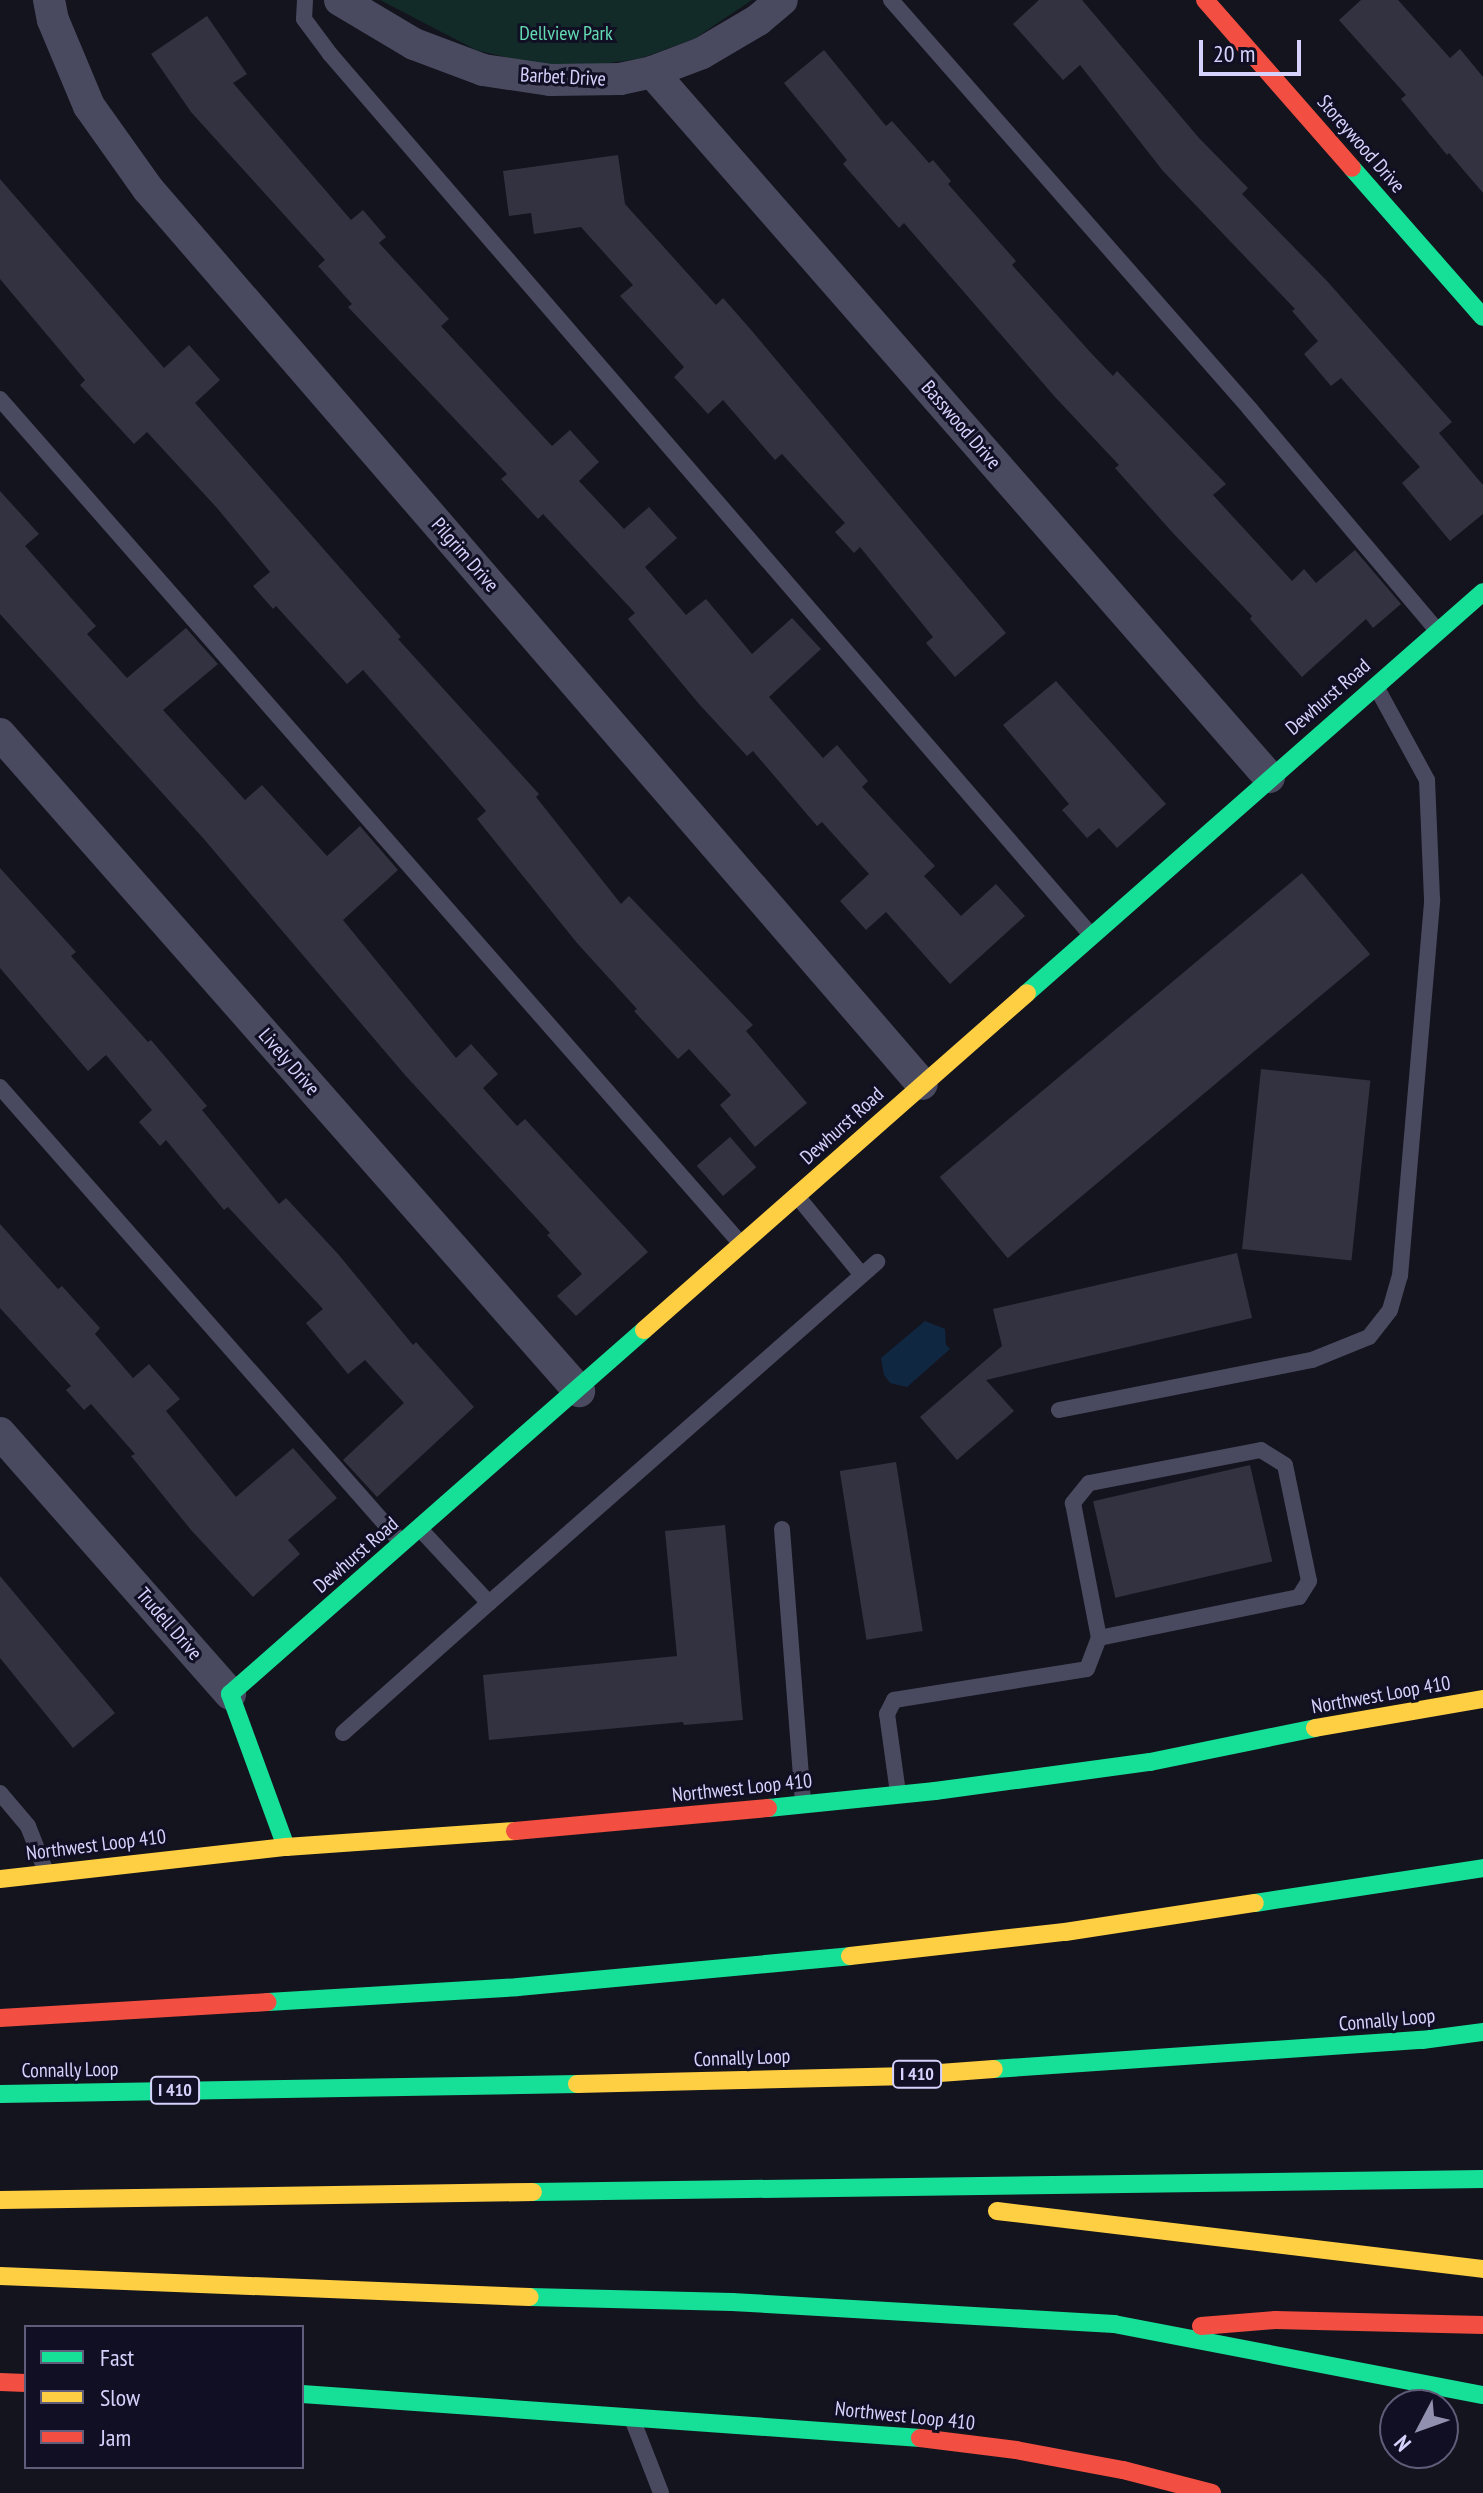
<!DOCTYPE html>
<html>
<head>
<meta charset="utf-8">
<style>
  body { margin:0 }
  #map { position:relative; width:1483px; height:2493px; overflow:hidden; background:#14141e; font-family:"PT Sans Narrow",sans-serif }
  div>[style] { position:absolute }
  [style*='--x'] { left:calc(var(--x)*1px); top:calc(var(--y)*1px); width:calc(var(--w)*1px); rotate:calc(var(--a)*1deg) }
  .green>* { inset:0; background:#122a28 }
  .water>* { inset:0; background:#102742 }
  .building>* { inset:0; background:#323240; transform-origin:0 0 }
  .lane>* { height:16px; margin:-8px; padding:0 8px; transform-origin:8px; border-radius:8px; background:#494a5f }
  .street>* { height:32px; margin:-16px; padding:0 16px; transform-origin:16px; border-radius:16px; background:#494a5f }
  .fast>* { height:18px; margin:-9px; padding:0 9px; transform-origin:9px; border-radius:9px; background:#16e098 }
  .slow>* { height:18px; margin:-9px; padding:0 9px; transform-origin:9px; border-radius:9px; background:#ffcf43 }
  .jam>* { height:18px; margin:-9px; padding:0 9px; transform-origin:9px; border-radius:9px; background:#f24e42 }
  span { translate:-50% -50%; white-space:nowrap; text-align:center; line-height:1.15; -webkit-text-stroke:6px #110f23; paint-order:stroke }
  .shield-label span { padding:2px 6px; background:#110f23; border:2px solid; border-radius:6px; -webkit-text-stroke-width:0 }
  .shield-label { font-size:18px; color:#d5d3fd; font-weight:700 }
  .park-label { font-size:20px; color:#62dab2 }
  .street-label { font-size:20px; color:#d5d3fd }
  .legend { position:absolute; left:24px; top:2325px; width:280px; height:144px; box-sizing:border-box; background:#110f23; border:2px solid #5f5d7a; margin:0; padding:10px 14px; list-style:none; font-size:24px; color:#d5d3fd }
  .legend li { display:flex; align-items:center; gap:16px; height:40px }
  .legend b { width:40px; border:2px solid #5f5d7a }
  .north { position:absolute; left:1379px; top:2389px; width:80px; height:80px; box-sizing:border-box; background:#110f23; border:2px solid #5f5d7a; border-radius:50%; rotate:229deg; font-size:22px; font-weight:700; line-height:32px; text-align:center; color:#d5d3fd }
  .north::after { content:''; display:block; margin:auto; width:28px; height:36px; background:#9190af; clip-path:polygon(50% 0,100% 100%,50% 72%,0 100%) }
  .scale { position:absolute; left:1199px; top:40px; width:102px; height:36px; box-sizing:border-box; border:4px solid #d5d3fd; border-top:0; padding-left:10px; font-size:24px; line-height:28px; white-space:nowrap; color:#d5d3fd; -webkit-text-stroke:6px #110f23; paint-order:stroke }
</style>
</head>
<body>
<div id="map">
  <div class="green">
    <i style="clip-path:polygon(380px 0,752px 0,694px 39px,639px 59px,585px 66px,529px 63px,476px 50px)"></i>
  </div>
  <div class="water">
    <i style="clip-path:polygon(925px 1321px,945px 1329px,946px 1345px,950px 1349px,907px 1387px,890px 1383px,884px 1375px,881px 1358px)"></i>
  </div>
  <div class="building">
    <i style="clip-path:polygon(1039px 0,1082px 0,1199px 138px,1248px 188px,1242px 194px,1327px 281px,1452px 422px,1439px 433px,1483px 485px,1483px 514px,1450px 541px,1402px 483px,1420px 467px,1341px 378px,1331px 386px,1304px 354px,1318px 341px,1292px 311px,1295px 309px,1163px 171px,1080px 65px,1063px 80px,1013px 24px)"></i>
    <i style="clip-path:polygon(1361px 0,1398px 0,1450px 58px,1460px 49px,1483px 77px,1483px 193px,1449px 153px,1447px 155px,1401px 99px,1406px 95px,1339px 20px)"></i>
    <i style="clip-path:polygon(207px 16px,247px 74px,233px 83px,351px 220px,363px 210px,386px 237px,379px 243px,449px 319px,441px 326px,552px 446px,570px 430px,599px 462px,579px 481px,624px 529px,649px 507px,677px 538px,645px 567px,686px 615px,706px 599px,752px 654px,792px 618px,821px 649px,769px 697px,823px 758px,837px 745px,868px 781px,862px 787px,935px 866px,924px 876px,961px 916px,996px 884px,1025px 916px,950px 984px,886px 912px,866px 930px,840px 901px,869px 874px,822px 822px,817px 826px,753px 751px,747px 756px,699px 704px,628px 619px,635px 613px,543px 514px,538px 519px,501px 479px,507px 474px,348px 307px,352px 304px,318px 266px,325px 260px,191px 112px,151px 54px)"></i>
    <i style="clip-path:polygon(824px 50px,886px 126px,892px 121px,929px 163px,933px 160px,951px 181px,948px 184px,1016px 261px,1012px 265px,1091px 353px,1113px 376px,1117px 371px,1226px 484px,1213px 495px,1292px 581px,1304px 569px,1316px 583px,1355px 550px,1401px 604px,1373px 628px,1366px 619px,1302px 677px,1250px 619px,1252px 616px,1172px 532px,1115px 468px,1119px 465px,1055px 397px,904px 223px,899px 228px,843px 164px,847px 160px,784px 83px)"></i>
    <i style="clip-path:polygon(618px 155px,625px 204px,716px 305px,723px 298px,752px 331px,1006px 633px,955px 677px,926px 643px,933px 637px,860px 547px,854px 553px,835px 532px,845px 523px,782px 454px,775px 460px,723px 400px,708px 414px,674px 377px,684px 367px,620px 296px,633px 285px,581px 227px,534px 234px,531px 213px,509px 216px,503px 171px)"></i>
    <i style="clip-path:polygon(0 179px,164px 368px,189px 345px,220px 380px,195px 403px,401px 637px,398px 639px,539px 794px,536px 797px,621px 904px,629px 896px,753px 1025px,746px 1031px,807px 1103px,755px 1147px,720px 1105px,731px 1095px,689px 1049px,678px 1059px,634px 1011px,637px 1009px,577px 943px,477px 819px,486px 811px,443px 761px,363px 670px,347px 684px,276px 606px,273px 609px,253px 586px,270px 572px,217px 508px,147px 432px,134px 444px,80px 385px,85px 380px,0 279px)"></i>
    <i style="clip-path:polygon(0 491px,39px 534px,25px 546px,96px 626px,87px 634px,127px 678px,186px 628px,218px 664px,163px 710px,245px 800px,262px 785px,327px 856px,360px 826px,398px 870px,343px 920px,456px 1058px,471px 1044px,498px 1074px,483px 1088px,517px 1126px,525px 1119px,648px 1252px,576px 1316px,557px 1296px,582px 1274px,547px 1235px,550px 1233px,405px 1075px,203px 838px,0 614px)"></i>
    <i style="clip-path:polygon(1056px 681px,1166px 804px,1117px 848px,1099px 828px,1087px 838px,1062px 810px,1069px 804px,1003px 725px)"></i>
    <i style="clip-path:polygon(0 868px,76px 952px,71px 956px,148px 1042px,151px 1040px,207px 1106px,202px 1110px,279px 1204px,286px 1198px,338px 1254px,413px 1345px,416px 1342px,474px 1407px,377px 1497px,343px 1460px,404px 1403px,365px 1360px,348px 1374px,306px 1323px,323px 1309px,228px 1207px,224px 1210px,166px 1140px,160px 1146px,139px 1122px,152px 1110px,106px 1055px,88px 1071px,0 968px)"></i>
    <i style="left:1302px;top:873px;width:106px;height:473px;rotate:50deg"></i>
    <i style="left:1261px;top:1069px;width:110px;height:181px;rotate:6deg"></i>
    <i style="left:730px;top:1137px;width:40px;height:44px;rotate:49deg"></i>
    <i style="clip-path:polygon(0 1224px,58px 1289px,62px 1286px,100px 1328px,95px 1334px,133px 1378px,149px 1364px,180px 1399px,166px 1411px,236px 1497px,293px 1448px,337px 1498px,288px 1540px,300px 1554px,253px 1597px,191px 1530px,131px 1456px,135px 1454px,91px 1404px,84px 1410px,66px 1390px,71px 1386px,0 1308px)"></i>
    <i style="clip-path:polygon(1237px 1253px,1252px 1318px,986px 1380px,1014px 1411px,957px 1460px,920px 1417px,1002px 1346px,993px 1309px)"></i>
    <i style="left:896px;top:1462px;width:171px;height:57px;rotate:81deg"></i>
    <i style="left:1250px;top:1465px;width:99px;height:161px;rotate:77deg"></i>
    <i style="clip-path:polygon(725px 1525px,743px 1720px,684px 1725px,683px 1722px,489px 1740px,483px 1675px,677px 1656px,665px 1531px)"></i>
    <i style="clip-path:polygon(0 1576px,115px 1713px,73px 1748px,0 1658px)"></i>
  </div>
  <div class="lane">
    <i style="--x:305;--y:0;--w:19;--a:93"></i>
    <i style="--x:304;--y:19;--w:44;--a:53.4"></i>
    <i style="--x:330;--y:54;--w:1164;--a:49.18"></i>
    <i style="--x:891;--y:0;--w:544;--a:48.72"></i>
    <i style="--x:1250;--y:409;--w:289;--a:49.8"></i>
    <i style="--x:0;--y:399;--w:1124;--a:48.75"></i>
    <i style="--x:0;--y:1087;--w:606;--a:48.61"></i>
    <i style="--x:797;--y:1196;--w:102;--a:50.6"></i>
    <i style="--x:1059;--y:1410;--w:258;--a:-11.2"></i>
    <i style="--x:1312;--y:1360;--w:61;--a:-22"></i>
    <i style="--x:1369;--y:1337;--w:34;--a:-52"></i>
    <i style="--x:1390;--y:1310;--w:35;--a:-74"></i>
    <i style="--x:1400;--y:1276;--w:378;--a:-85.1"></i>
    <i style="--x:1432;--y:899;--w:119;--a:-92.4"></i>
    <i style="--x:1427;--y:780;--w:102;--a:-118.6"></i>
    <i style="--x:782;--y:1529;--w:274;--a:85.6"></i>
    <i style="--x:489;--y:1603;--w:517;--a:-41.31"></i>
    <i style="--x:343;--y:1733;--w:195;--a:-41.7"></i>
    <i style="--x:489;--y:1603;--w:101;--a:-133"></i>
    <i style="--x:0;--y:1793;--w:43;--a:49.7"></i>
    <i style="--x:28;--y:1826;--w:49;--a:68.6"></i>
    <i style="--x:898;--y:1793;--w:80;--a:-97.9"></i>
    <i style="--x:887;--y:1714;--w:16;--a:-63"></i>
    <i style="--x:894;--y:1700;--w:195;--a:-9.1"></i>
    <i style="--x:1087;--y:1669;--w:33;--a:-69"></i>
    <i style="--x:1099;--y:1638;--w:204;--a:-11.6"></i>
    <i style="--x:1299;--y:1597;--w:19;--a:-58"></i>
    <i style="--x:1309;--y:1581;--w:118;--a:-101.7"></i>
    <i style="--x:1285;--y:1465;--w:28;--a:-148"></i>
    <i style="--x:1261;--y:1450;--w:175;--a:169.1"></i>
    <i style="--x:1089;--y:1483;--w:26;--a:129"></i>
    <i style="--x:1073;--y:1503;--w:137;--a:79.1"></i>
    <i style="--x:633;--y:2421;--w:77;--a:68.7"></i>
  </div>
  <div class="street">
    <i style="--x:49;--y:0;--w:20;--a:79"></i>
    <i style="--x:53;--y:20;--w:93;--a:67.3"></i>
    <i style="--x:89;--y:106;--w:102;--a:54.6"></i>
    <i style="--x:148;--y:189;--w:1183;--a:49.15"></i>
    <i style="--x:340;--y:0;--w:86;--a:30.7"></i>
    <i style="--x:414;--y:44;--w:74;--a:20.6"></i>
    <i style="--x:483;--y:70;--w:69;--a:8.4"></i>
    <i style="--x:551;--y:80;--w:69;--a:-0.8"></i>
    <i style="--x:620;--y:79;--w:33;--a:-12"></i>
    <i style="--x:652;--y:72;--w:53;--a:-20.8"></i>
    <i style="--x:702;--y:53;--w:65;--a:-30.5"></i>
    <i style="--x:758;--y:20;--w:31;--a:-40"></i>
    <i style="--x:652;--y:72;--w:937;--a:48.81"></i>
    <i style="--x:0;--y:734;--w:876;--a:48.61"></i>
    <i style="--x:0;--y:1433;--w:348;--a:48.6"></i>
  </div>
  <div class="fast">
    <i style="--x:1352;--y:168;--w:198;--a:48.7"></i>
    <i style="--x:1027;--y:993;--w:607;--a:-41.33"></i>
    <i style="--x:768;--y:1808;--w:168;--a:-5.8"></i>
    <i style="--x:935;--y:1791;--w:217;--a:-7.7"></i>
    <i style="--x:1150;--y:1762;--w:168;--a:-11.6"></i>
    <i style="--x:286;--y:1847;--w:163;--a:-110.1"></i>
    <i style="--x:230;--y:1694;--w:551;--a:-41.32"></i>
    <i style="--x:1255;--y:1903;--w:231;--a:-8.7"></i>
    <i style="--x:268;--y:2002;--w:250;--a:-3.4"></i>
    <i style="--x:518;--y:1987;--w:333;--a:-5.3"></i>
    <i style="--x:994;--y:2069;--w:429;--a:-3.9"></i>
    <i style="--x:1422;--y:2040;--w:62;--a:-7.5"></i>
    <i style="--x:0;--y:2094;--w:577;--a:-0.99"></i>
    <i style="--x:533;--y:2192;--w:950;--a:-0.78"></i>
    <i style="--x:530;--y:2297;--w:202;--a:1.4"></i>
    <i style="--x:732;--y:2302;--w:383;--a:3.3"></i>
    <i style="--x:1114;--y:2324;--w:376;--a:10.9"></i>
    <i style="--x:302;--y:2394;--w:620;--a:4.07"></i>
  </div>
  <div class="slow">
    <i style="--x:644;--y:1330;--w:510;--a:-41.34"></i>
    <i style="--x:1315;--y:1728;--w:170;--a:-9.8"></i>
    <i style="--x:0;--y:1879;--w:288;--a:-6.4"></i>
    <i style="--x:286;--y:1847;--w:230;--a:-4"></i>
    <i style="--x:850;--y:1956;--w:216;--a:-6.4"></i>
    <i style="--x:1065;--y:1932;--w:192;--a:-8.7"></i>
    <i style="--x:577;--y:2084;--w:322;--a:-1.4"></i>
    <i style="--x:899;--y:2076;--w:95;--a:-4.2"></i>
    <i style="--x:0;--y:2200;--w:533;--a:-0.86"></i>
    <i style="--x:997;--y:2211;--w:489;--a:6.8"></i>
    <i style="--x:0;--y:2276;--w:530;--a:2.27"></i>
  </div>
  <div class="jam">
    <i style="--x:1205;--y:0;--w:223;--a:48.8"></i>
    <i style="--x:515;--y:1831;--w:254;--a:-5.2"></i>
    <i style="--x:0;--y:2018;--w:268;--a:-3.4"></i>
    <i style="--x:1201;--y:2326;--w:74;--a:-4.6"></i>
    <i style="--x:1275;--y:2320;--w:208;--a:1.4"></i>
    <i style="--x:0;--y:2382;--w:26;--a:2"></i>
    <i style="--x:920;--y:2438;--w:97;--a:7.1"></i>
    <i style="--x:1016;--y:2450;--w:109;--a:10.6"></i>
    <i style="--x:1123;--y:2470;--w:92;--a:14.5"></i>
  </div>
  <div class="shield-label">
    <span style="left:917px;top:2074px">I 410</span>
    <span style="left:175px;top:2090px">I 410</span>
  </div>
  <div class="park-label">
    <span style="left:566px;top:33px">Dellview Park</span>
  </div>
  <div class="street-label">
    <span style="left:563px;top:77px;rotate:3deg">Barbet Drive</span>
    <span style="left:1361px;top:144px;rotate:49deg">Storeywood Drive</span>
    <span style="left:961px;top:425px;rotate:49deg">Basswood Drive</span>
    <span style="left:465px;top:555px;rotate:49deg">Pilgrim Drive</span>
    <span style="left:1328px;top:697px;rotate:-41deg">Dewhurst Road</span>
    <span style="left:289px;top:1062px;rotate:49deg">Lively Drive</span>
    <span style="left:842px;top:1126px;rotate:-42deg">Dewhurst Road</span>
    <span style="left:356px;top:1555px;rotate:-41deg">Dewhurst Road</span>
    <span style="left:169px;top:1624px;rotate:49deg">Trudell Drive</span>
    <span style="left:1381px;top:1695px;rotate:-10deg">Northwest Loop 410</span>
    <span style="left:742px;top:1788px;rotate:-6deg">Northwest Loop 410</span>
    <span style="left:96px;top:1845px;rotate:-7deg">Northwest Loop 410</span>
    <span style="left:1387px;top:2020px;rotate:-5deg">Connally Loop</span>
    <span style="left:742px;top:2058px;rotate:-2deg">Connally Loop</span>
    <span style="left:70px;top:2070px;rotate:-1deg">Connally Loop</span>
    <span style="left:905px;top:2416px;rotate:6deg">Northwest Loop 410</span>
  </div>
  <ul class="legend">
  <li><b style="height:10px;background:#16e098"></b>Fast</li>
  <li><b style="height:10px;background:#ffcf43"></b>Slow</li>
  <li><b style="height:10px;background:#f24e42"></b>Jam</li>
  </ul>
  <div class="north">N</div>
  <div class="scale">20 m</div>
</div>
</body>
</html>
